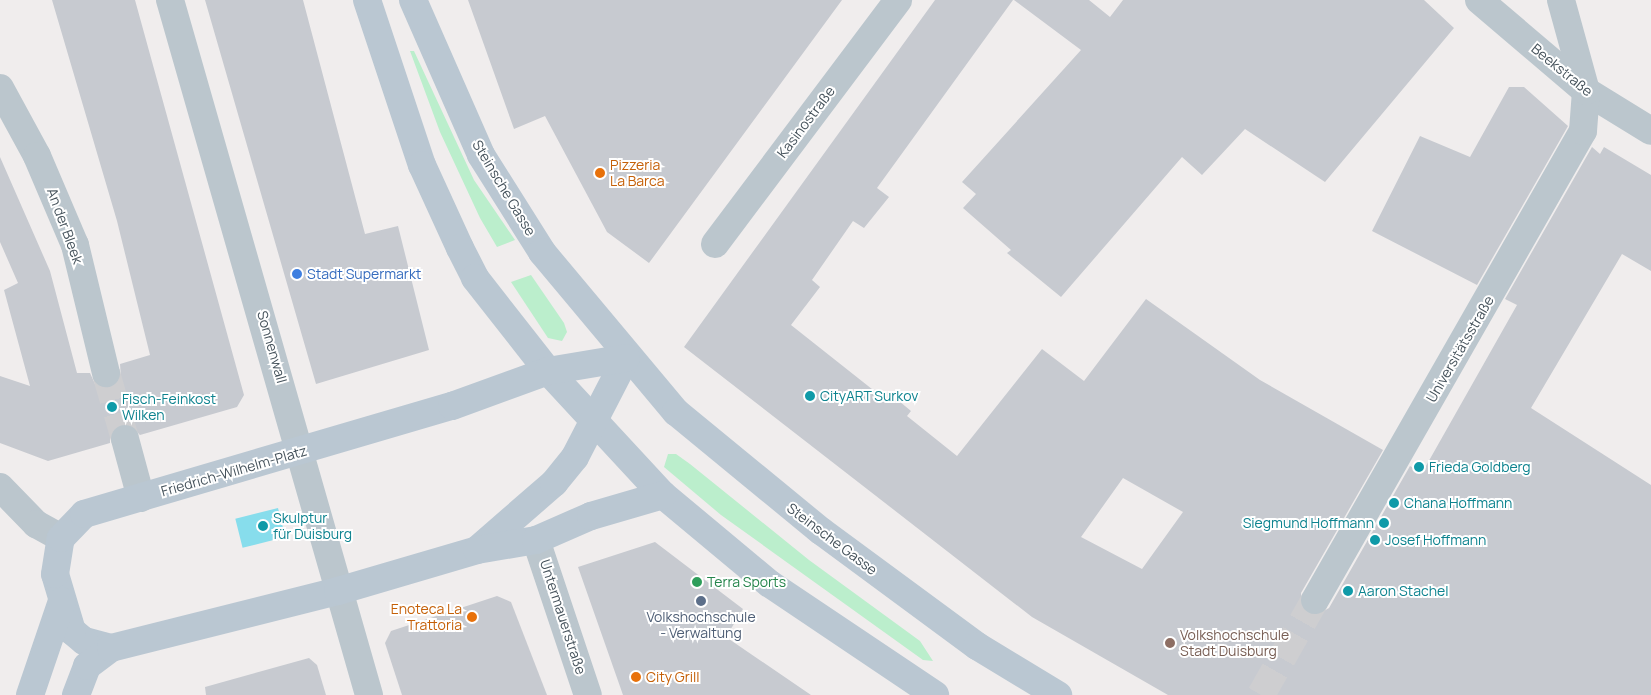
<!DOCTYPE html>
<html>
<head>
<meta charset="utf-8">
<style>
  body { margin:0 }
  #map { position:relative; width:1651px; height:695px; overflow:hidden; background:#f0eded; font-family:Manrope,sans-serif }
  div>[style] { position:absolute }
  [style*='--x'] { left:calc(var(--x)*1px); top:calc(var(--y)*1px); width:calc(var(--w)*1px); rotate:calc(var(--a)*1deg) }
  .green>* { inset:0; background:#bec }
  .water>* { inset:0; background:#87ddec; transform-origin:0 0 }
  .building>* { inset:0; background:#c7cad0 }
  .street-tunnel>* { height:28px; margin-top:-14px; transform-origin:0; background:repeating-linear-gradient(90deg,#ceced0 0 28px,transparent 0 42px) }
  .street>* { height:28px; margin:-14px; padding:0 14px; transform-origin:14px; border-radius:14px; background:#bbc6cd }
  .secondary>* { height:28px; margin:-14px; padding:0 14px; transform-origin:14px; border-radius:14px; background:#bac7d2 }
  .dots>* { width:14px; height:14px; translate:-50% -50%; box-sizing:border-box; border:2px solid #fff; border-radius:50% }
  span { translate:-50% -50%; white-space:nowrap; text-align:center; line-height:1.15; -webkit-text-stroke:4px #fff; paint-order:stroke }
  .street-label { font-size:14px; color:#45525b }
  .food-label { font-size:14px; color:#c56008 }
  .left { translate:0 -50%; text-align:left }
  .right { translate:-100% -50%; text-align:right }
  .shop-label { font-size:14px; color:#366cbe }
  .culture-label { font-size:14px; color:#0d838f }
  .leisure-label { font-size:14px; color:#27864d }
  .service-label { font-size:14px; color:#4e5e75 }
  .education-label { font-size:14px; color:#785e54 }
</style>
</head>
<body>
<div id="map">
  <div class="green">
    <i style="clip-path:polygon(410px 51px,414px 51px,474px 180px,515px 240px,497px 247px,480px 218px,440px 132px)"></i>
    <i style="clip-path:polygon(531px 275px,564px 323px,567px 332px,562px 341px,548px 338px,511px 282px)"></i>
    <i style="clip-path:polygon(668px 454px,676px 454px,690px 464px,809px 560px,920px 641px,933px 661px,923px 660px,721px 515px,664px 467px)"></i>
  </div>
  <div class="water">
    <i style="left:278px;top:508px;width:30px;height:44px;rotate:76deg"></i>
  </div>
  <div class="building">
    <i style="clip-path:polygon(52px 0,135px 0,244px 395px,237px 407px,140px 435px,129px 424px,120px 424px,110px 435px,110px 443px,48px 461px,0 443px,0 376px,30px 386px,4px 290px,18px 283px,0 242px,0 157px,50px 271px,77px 373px,90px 373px,95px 384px,110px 388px,121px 378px,120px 364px,150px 355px,117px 221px)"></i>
    <i style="clip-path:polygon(205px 0,303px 0,365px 234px,398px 226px,429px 350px,316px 384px)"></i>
    <i style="clip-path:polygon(468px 0,842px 0,649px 263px,607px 232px,545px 116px,514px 129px)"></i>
    <i style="clip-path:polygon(evenodd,935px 0,1013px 0,877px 188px,889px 197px,864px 228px,853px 221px,812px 280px,820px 287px,791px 325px,882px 397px,887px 391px,911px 411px,907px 416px,957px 456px,1042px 349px,1084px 381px,1146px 299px,1260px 380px,1383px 450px,1301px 593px,1302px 608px,1315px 616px,1329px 608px,1410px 466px,1422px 473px,1517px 305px,1505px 299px,1592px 147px,1600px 154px,1604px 147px,1651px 175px,1651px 271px,1622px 254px,1531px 408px,1651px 485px,1651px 695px,1168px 695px,1032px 617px,684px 347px,935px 0,1123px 478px,1183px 512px,1142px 569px,1081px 537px,1123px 478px)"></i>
    <i style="clip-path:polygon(1014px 0,1089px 0,1110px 17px,1123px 0,1424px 0,1454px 28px,1325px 182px,1245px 129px,1202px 175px,1182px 157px,1061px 297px,1007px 253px,1011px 250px,963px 208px,976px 194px,962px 182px,1081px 50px)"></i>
    <i style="clip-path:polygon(1509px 87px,1524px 87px,1568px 126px,1477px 285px,1372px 231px,1420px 136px,1470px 157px)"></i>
    <i style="clip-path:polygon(655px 542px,743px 609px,726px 637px,811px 695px,623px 695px,578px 567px)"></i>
    <i style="clip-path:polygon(497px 596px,511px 602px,547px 695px,402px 695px,385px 643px,391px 631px)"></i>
    <i style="clip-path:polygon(309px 658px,317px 665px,326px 695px,206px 695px,205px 687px)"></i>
  </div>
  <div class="street-tunnel">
    <i style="--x:106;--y:373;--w:69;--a:73.9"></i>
    <i style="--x:1261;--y:695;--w:109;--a:-60.4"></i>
  </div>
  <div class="street">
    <i style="--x:170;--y:0;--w:723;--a:74.02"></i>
    <i style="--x:1479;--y:0;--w:140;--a:40.4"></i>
    <i style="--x:1586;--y:91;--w:76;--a:31.6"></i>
    <i style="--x:0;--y:88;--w:77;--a:61.4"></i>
    <i style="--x:37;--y:156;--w:97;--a:66.9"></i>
    <i style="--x:75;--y:245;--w:132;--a:76.4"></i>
    <i style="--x:715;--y:244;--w:305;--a:-53.1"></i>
    <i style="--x:125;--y:439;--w:61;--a:74.8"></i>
    <i style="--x:0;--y:487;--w:52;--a:45.8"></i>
    <i style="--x:36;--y:524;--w:29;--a:29"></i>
    <i style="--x:536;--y:540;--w:163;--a:71.5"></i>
    <i style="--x:1315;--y:600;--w:540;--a:-60.26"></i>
    <i style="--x:1583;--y:131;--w:40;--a:-85.7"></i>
    <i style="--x:1586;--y:91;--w:94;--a:-105.4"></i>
  </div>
  <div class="secondary">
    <i style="--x:367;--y:0;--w:174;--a:71.6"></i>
    <i style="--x:422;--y:165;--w:91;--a:65.4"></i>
    <i style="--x:460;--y:248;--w:34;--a:63"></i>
    <i style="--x:475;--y:278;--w:118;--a:51.9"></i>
    <i style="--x:548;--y:371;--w:169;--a:47.2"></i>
    <i style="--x:663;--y:495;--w:139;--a:39.8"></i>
    <i style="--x:770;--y:584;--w:199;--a:33.9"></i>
    <i style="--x:413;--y:0;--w:169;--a:66.3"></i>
    <i style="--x:481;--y:155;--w:115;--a:57.8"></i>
    <i style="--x:542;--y:252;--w:209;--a:50.1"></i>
    <i style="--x:676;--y:412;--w:188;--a:39.4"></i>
    <i style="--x:821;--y:531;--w:194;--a:36.4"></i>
    <i style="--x:977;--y:646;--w:95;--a:31.2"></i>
    <i style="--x:478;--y:549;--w:101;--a:-41"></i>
    <i style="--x:554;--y:483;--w:33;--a:-51"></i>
    <i style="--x:575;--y:457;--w:111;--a:-62.7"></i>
    <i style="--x:111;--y:648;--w:28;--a:-165"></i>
    <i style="--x:84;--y:641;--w:16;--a:-140"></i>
    <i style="--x:72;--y:631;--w:59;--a:-106.6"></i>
    <i style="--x:55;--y:574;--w:36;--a:-81"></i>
    <i style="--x:61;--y:538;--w:33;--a:-46"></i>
    <i style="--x:84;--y:514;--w:384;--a:-16.4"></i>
    <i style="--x:452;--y:406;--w:102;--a:-20"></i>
    <i style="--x:548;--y:371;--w:79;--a:-9.5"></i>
    <i style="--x:30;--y:695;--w:99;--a:-71.2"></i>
    <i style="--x:76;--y:695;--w:31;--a:-69"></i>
    <i style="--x:87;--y:666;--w:30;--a:-37"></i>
    <i style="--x:111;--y:648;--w:234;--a:-14.1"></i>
    <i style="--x:338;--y:591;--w:145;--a:-16.4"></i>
    <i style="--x:477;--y:550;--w:60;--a:-9.6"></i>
    <i style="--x:536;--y:540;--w:60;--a:-23.6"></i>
    <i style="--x:591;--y:516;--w:75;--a:-16.3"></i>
  </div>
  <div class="dots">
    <i style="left:600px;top:173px;background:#e8710a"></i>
    <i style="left:297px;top:274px;background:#3f7fe0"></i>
    <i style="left:810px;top:396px;background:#0f9aa8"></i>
    <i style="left:112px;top:407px;background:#0f9aa8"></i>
    <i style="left:1419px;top:467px;background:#0f9aa8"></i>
    <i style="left:1394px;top:503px;background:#0f9aa8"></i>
    <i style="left:1384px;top:523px;background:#0f9aa8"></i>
    <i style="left:263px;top:526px;background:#0f9aa8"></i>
    <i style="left:1375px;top:540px;background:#0f9aa8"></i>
    <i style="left:697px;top:582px;background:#2e9e5b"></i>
    <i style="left:1348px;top:591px;background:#0f9aa8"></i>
    <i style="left:701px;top:601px;background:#5c6f8a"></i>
    <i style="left:472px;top:617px;background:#e8710a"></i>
    <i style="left:1170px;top:643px;background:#8d6e63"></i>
    <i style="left:636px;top:677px;background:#e8710a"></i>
  </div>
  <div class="street-label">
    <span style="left:1562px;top:70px;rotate:39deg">Beekstraße</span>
    <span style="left:806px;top:122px;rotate:-53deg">Kasinostraße</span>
    <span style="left:504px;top:188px;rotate:59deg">Steinsche Gasse</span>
    <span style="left:65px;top:226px;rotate:70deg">An der Bleek</span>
    <span style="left:272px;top:347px;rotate:74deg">Sonnenwall</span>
    <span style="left:1460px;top:349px;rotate:-60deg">Universitätsstraße</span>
    <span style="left:234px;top:471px;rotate:-16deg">Friedrich-Wilhelm-Platz</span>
    <span style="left:832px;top:539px;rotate:37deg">Steinsche Gasse</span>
    <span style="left:563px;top:617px;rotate:72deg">Untermauerstraße</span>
  </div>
  <div class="food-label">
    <span class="left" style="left:610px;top:173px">Pizzeria<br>La Barca</span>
    <span class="right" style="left:462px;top:617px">Enoteca La<br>Trattoria</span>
    <span class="left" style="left:646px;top:677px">City Grill</span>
  </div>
  <div class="shop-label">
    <span class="left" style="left:307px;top:274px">Stadt Supermarkt</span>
  </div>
  <div class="culture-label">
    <span class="left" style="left:820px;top:396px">CityART Surkov</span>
    <span class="left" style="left:122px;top:407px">Fisch-Feinkost<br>Wilken</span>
    <span class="left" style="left:1429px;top:467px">Frieda Goldberg</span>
    <span class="left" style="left:1404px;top:503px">Chana Hoffmann</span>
    <span class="left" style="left:273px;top:526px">Skulptur<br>für Duisburg</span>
    <span class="right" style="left:1374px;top:523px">Siegmund Hoffmann</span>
    <span class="left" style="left:1385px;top:540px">Josef Hoffmann</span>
    <span class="left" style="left:1358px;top:591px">Aaron Stachel</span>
  </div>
  <div class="leisure-label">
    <span class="left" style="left:707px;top:582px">Terra Sports</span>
  </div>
  <div class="service-label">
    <span style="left:701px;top:625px">Volkshochschule<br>- Verwaltung</span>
  </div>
  <div class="education-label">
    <span class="left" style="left:1180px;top:643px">Volkshochschule<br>Stadt Duisburg</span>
  </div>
</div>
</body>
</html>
